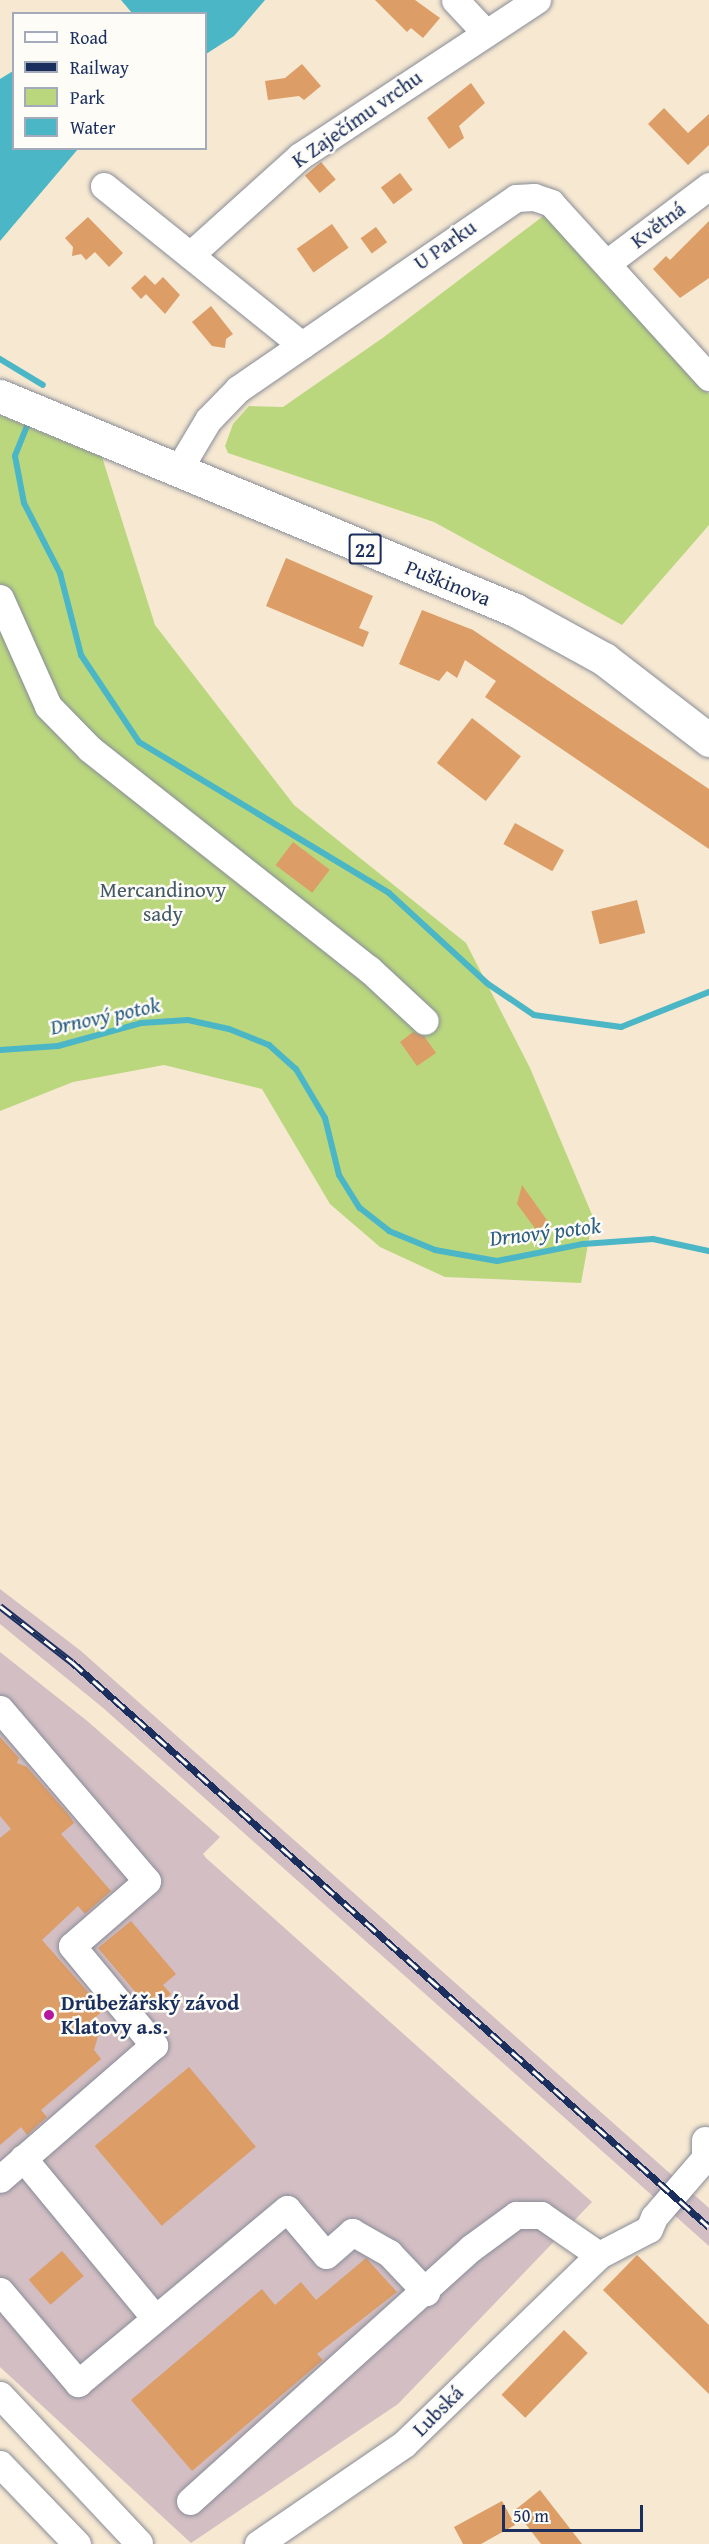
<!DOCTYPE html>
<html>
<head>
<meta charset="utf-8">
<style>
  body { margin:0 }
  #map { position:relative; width:709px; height:2544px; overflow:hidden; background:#f6e8d1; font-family:"Gentium Book Plus",serif }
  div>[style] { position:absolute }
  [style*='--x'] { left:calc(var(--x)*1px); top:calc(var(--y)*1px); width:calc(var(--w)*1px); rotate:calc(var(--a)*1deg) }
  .industrial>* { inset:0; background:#d2bec3 }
  .green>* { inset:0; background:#bad77e }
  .water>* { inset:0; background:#4ab6c6 }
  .stream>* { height:6px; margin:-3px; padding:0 3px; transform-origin:3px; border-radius:3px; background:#4ab6c6 }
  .building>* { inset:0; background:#dc9d67; transform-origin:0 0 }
  .roads { filter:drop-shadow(0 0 2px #888c98) drop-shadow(0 0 2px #888c98) }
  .minor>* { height:27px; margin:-13.5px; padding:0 13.5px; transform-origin:13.5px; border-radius:13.5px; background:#fff }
  .major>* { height:33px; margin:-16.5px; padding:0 16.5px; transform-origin:16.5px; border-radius:16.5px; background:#fff }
  .rail>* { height:7px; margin-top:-3.5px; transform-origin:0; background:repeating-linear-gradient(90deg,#fdfcf7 0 14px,#1b2f5e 0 28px); box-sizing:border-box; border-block:2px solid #1b2f5e }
  .dots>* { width:16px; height:16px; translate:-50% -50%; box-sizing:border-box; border:3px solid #fdfcf7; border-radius:50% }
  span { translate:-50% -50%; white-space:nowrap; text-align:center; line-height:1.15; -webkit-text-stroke:5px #fdfcf7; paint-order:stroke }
  .shield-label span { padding:2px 4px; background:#fdfcf7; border:2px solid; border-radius:4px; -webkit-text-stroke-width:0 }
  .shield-label { font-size:20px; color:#1b2f5e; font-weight:700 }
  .street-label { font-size:21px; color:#1b2f5e }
  .park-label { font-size:21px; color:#435966 }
  .poi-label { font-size:21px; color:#1b2f5e; font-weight:700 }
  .left { translate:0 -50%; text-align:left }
  .water-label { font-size:22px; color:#2b5e82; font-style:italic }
  .legend { position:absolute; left:12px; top:12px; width:195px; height:138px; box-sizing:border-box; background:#fdfcf7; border:2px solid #a3aaba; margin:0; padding:8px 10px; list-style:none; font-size:18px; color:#1b2f5e }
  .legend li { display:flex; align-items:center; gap:12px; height:30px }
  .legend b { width:30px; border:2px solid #a3aaba }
  .scale { position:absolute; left:502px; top:2505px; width:141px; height:27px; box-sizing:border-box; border:3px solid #1b2f5e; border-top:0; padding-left:8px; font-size:18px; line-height:21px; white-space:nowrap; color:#1b2f5e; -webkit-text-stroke:4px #fdfcf7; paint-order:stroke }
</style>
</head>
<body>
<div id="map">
  <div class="industrial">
    <i style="clip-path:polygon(0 1589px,81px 1651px,709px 2208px,709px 2246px,102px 1707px,0 1624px)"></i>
    <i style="clip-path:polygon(0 1652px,86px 1720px,220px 1837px,203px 1854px,206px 1858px,592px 2202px,398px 2404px,191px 2543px,0 2367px)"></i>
  </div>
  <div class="green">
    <i style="clip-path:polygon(546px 214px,709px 394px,709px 525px,622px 625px,434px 522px,228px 453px,225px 446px,233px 424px,249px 406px,283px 407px,384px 337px)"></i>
    <i style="clip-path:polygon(0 415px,102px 457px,155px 625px,294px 805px,466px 943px,530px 1068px,593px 1217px,581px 1283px,445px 1277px,380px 1247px,330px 1204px,262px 1089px,164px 1065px,73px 1082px,0 1111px)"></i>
  </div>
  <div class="water">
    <i style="clip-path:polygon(121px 0,265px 0,234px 36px,206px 54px,206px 14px,132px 13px)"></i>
    <i style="clip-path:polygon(13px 71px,14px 148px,78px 149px,0 241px,0 79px)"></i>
  </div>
  <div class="stream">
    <i style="--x:0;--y:359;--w:50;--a:31.2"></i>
    <i style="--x:27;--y:426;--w:32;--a:112"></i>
    <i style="--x:15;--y:456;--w:48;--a:79.2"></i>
    <i style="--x:24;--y:503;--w:79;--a:62.8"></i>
    <i style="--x:60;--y:573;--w:85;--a:75.6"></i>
    <i style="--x:81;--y:655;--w:105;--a:56.3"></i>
    <i style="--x:139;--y:742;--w:292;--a:31.1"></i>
    <i style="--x:389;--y:893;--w:134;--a:42.6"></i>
    <i style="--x:488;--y:984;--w:55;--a:34"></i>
    <i style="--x:534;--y:1015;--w:88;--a:7.9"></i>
    <i style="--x:621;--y:1027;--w:95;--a:-21.7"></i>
    <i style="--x:0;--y:1050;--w:58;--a:-3.9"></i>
    <i style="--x:58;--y:1046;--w:86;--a:-15.5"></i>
    <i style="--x:141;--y:1023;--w:47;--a:-3.7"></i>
    <i style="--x:188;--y:1020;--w:42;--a:12.4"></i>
    <i style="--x:229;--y:1029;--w:43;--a:21.8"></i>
    <i style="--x:269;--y:1045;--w:36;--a:42"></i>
    <i style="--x:296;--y:1069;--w:57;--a:59.4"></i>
    <i style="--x:325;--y:1118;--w:59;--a:76.2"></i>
    <i style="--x:339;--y:1175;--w:39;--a:58"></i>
    <i style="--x:360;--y:1208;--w:37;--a:38"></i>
    <i style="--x:389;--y:1231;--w:50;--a:22.4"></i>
    <i style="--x:435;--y:1250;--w:63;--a:10.1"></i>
    <i style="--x:497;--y:1261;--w:88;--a:-11.2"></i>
    <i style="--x:583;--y:1244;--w:70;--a:-4.1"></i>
    <i style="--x:653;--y:1239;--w:57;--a:12.1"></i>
  </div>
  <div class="building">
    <i style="clip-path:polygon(375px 0,415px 0,440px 18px,423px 38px,411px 28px,407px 32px)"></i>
    <i style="clip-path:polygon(302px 64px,321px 86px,304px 100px,299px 96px,268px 100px,265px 81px,285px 78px)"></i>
    <i style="clip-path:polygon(471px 83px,485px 103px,459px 126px,464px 138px,449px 149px,427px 118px)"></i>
    <i style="clip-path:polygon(664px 108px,688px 133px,709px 114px,709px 145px,688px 165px,648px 124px)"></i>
    <i style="left:321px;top:162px;width:23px;height:21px;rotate:50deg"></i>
    <i style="left:400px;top:173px;width:21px;height:24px;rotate:53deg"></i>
    <i style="clip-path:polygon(88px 217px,123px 253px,109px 267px,95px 252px,86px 260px,81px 254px,72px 256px,73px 247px,65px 238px)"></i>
    <i style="clip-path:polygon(709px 221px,709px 278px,680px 298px,653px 269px,666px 256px,670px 260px)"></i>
    <i style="left:332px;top:224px;width:29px;height:43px;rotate:55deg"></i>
    <i style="left:376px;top:227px;width:19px;height:19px;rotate:54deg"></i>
    <i style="clip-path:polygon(145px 275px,155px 285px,163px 277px,180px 295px,165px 314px,146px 294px,141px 299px,131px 288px)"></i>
    <i style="clip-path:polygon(211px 306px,233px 334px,226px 339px,225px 348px,212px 346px,192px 322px)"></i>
    <i style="clip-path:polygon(286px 558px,373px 596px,359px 628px,369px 632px,363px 647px,266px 606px)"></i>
    <i style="clip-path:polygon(422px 610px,473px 630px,709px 789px,709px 849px,485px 697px,496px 681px,465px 660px,457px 678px,447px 671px,439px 681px,399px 664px)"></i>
    <i style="left:472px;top:718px;width:62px;height:57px;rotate:38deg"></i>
    <i style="left:515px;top:823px;width:56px;height:24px;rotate:29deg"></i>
    <i style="left:293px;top:842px;width:46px;height:29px;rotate:37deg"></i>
    <i style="left:637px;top:900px;width:34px;height:47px;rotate:76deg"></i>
    <i style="clip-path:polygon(413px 1032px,424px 1036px,436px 1053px,417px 1066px,400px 1042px)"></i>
    <i style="clip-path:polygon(522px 1185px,549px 1223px,537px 1231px,517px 1204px)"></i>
    <i style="clip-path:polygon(0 1737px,19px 1758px,17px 1763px,27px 1767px,69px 1815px,74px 1823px,61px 1834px,111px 1891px,85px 1914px,78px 1906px,42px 1940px,104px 2010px,92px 2020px,100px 2029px,94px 2050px,101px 2059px,41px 2110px,47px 2117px,27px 2135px,21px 2127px,0 2145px,0 1838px,11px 1829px,0 1816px)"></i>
    <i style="clip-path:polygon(131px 1921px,176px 1974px,163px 1985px,171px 1994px,154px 2008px,146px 1999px,143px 2001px,98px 1948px)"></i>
    <i style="left:189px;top:2067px;width:104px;height:123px;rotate:50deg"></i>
    <i style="left:62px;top:2251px;width:33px;height:44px;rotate:49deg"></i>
    <i style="clip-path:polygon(637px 2255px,709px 2325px,709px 2394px,603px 2290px)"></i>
    <i style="clip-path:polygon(366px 2258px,397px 2292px,317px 2354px,323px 2360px,192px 2471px,131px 2400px,262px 2289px,275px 2305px,301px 2282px,316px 2300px)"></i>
    <i style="left:564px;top:2330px;width:33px;height:90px;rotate:44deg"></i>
    <i style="clip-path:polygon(540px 2490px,582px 2544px,541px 2544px,515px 2510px)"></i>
    <i style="clip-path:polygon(502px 2501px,515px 2525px,481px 2544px,463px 2544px,454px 2527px)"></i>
  </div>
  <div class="roads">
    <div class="minor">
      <i style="--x:455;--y:0;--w:45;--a:46.8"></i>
      <i style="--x:104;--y:186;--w:254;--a:38.8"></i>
      <i style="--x:190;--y:255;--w:148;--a:-42"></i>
      <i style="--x:300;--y:156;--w:284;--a:-33.4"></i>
      <i style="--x:607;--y:263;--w:128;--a:-37"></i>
      <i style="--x:177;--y:472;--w:61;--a:-59.2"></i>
      <i style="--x:208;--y:420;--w:43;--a:-45.9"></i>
      <i style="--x:238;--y:389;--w:337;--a:-34.5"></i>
      <i style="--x:516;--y:198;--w:18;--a:-3"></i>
      <i style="--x:534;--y:197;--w:18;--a:19"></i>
      <i style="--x:551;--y:203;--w:235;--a:47.8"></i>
      <i style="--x:0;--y:598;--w:118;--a:66"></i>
      <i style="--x:48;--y:706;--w:60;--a:45.7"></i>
      <i style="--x:90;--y:749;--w:355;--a:38.3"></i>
      <i style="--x:369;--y:969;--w:76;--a:42.9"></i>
      <i style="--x:0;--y:1709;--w:226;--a:49.5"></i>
      <i style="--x:147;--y:1881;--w:99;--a:139.1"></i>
      <i style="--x:72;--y:1946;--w:129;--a:50.4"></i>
      <i style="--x:154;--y:2045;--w:204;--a:139"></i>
      <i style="--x:23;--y:2158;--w:206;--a:50.5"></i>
      <i style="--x:0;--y:2291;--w:121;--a:49.7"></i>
      <i style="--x:78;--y:2383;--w:272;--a:-39.8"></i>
      <i style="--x:287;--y:2209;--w:60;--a:49.7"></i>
      <i style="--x:326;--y:2255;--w:35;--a:-41"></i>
      <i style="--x:352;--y:2232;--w:43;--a:29.6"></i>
      <i style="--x:389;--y:2253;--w:54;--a:46.5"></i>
      <i style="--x:0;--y:2395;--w:203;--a:46.8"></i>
      <i style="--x:0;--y:2464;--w:111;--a:46.1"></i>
      <i style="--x:190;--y:2501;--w:378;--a:-42"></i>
      <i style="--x:471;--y:2248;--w:56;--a:-36.3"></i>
      <i style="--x:516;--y:2215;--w:25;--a:0"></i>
      <i style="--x:541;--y:2215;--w:70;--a:34.6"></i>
      <i style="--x:258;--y:2544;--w:177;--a:-34.4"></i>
      <i style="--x:404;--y:2444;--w:272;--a:-44.1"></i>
      <i style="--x:599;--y:2255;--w:56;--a:-27.5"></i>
      <i style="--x:649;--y:2229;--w:13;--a:-67"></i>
      <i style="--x:654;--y:2217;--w:78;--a:-49.2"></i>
      <i style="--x:705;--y:2158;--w:18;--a:-90"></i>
    </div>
    <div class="major">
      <i style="--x:0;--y:396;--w:558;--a:22.56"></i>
      <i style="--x:515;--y:610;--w:102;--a:28.8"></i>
      <i style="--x:604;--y:659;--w:133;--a:37.6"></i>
    </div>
  </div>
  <div class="rail">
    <i style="--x:0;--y:1606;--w:91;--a:37.9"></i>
    <i style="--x:72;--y:1662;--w:851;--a:41.57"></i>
  </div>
  <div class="dots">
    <i style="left:49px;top:2015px;background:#b5179e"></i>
  </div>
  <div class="shield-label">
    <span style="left:365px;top:549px">22</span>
  </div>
  <div class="street-label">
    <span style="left:357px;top:119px;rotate:-35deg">K Zaječímu vrchu</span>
    <span style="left:658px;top:225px;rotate:-37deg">Květná</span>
    <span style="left:445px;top:245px;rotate:-35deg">U Parku</span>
    <span style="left:448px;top:583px;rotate:22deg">Puškinova</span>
    <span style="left:438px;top:2411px;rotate:-45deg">Lubská</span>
  </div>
  <div class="park-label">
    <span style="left:163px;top:902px">Mercandinovy<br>sady</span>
  </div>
  <div class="poi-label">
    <span class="left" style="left:61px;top:2015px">Drůbežářský závod<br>Klatovy a.s.</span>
  </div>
  <div class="water-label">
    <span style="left:105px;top:1016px;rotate:-12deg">Drnový potok</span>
    <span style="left:545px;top:1232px;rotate:-7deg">Drnový potok</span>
  </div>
  <ul class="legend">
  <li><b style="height:8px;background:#fff"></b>Road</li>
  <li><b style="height:8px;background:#1b2f5e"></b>Railway</li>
  <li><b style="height:16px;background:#bad77e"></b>Park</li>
  <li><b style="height:16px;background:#4ab6c6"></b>Water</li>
  </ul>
  <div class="scale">50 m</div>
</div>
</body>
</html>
